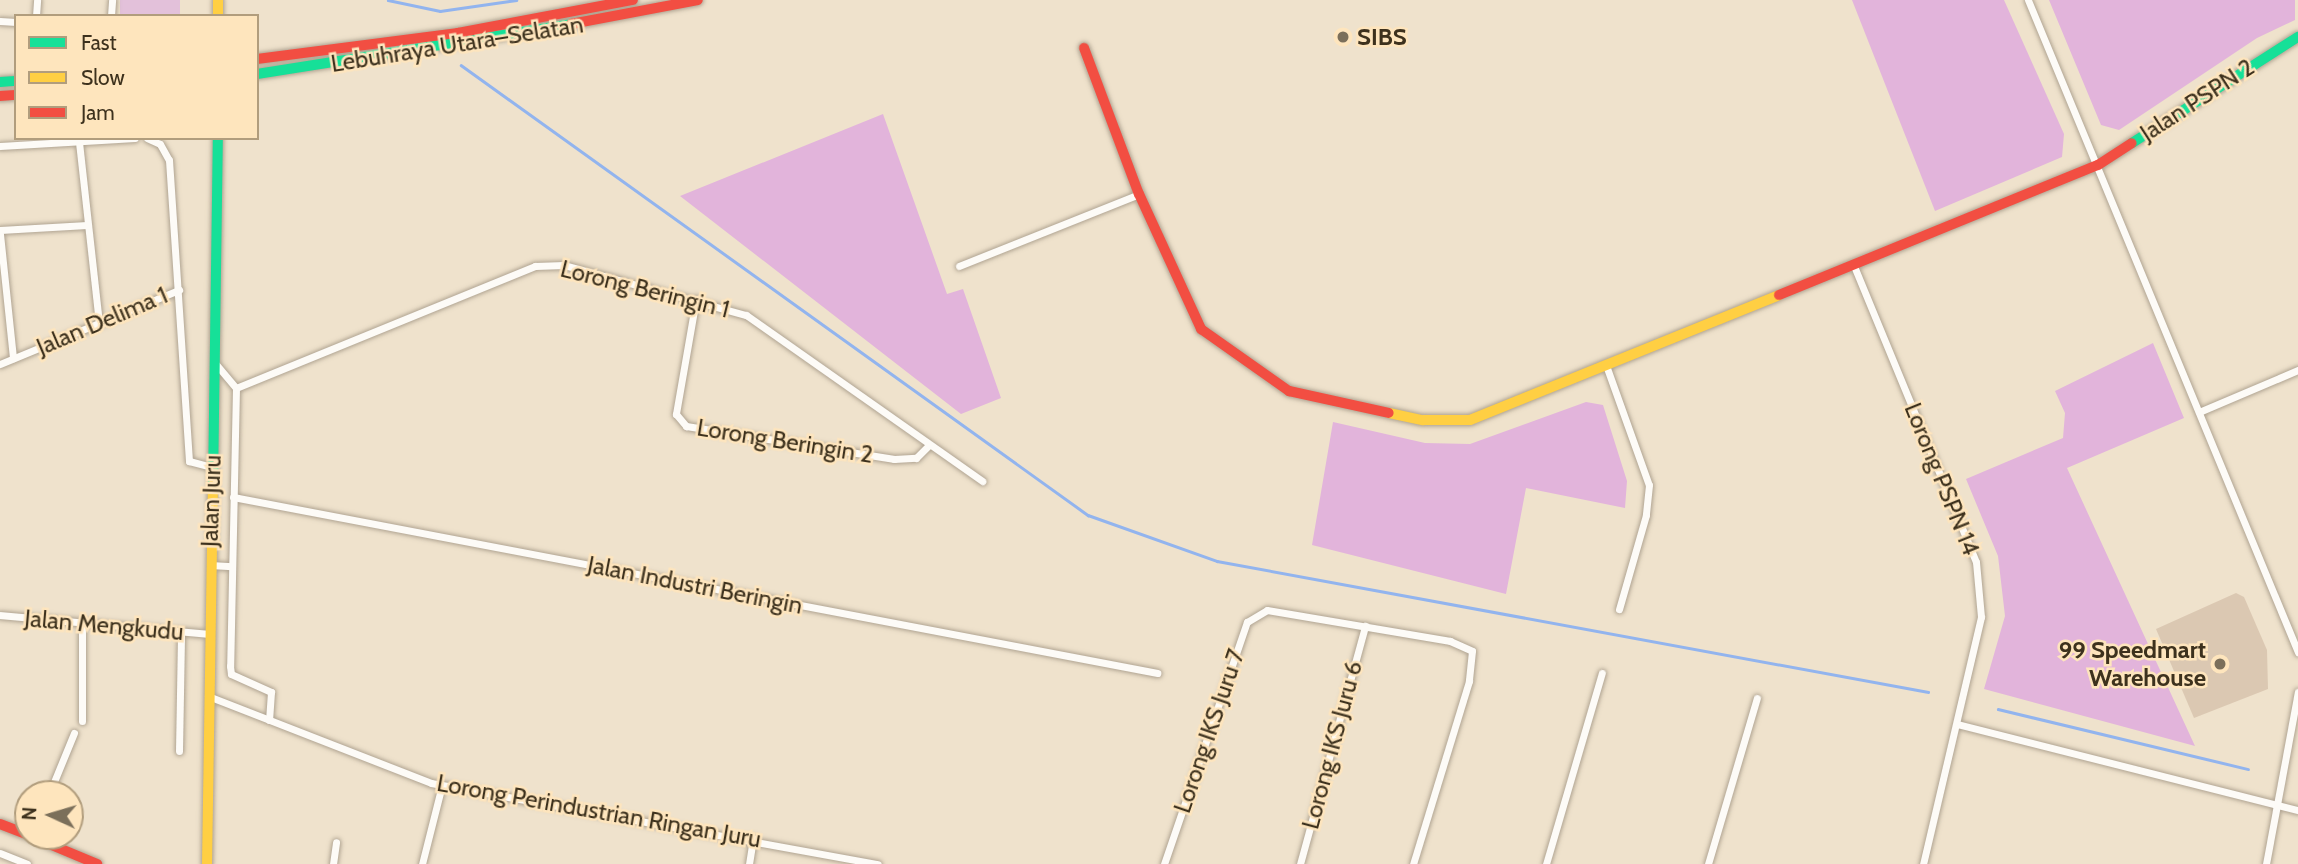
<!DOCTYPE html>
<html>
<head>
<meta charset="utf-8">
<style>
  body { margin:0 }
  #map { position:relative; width:2298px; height:864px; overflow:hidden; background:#efe2cc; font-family:Cabin,sans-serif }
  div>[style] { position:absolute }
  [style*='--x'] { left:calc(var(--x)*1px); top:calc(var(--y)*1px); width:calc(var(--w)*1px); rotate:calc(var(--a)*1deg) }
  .green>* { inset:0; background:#e3c1da; transform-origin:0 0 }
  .forest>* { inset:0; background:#e2b4db }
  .stream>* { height:2.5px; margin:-1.25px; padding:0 1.25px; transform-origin:1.25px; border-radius:1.25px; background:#92b4ee }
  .building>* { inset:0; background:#dbc8b2 }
  .roads { filter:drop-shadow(0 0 2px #b0a492) drop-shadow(0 0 2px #b0a492) }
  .street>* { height:7px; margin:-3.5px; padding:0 3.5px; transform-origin:3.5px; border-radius:3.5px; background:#fdfbf7 }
  .fast>* { height:10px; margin:-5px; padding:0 5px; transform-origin:5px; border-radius:5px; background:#16e098 }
  .slow>* { height:10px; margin:-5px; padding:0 5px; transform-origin:5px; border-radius:5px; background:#ffcf43 }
  .jam>* { height:10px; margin:-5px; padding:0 5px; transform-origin:5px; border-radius:5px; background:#f24e42 }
  .dots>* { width:19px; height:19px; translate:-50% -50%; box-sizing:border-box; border:4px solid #fee5bd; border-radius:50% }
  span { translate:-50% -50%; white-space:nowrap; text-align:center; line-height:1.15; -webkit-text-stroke:5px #fee5bd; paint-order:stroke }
  .poi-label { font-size:24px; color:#3d311d; font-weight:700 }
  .left { translate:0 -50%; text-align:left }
  .right { translate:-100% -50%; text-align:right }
  .street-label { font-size:24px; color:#3d311d }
  .legend { position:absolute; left:14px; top:14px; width:245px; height:126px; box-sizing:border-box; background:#fee5bd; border:2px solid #b19d7d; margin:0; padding:9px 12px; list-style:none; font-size:21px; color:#3d311d }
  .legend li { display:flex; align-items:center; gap:14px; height:35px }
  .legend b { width:35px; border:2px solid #b19d7d }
  .north { position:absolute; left:14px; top:780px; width:70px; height:70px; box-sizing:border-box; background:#fee5bd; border:2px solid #b19d7d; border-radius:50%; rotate:274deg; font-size:19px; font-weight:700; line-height:28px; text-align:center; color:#3d311d }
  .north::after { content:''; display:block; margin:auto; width:24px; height:32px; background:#7b6f5a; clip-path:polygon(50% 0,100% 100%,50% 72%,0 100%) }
</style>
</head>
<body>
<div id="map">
  <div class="green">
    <i style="left:120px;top:0;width:60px;height:16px"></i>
  </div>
  <div class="forest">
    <i style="clip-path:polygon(1852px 0,2004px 0,2064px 134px,2062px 157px,1935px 211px)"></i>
    <i style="clip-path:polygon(2049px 0,2295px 0,2295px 20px,2257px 38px,2119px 130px,2101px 125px)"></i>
    <i style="clip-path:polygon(883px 114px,947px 294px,963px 289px,1001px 398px,961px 414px,680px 196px)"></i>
    <i style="clip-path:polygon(2153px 343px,2184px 418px,2067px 468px,2195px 746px,1984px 689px,2005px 616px,1998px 556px,1966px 479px,2063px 438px,2065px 413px,2055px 391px)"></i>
    <i style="clip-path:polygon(1586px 402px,1603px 405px,1627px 481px,1625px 508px,1526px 488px,1506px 594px,1312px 545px,1333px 422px,1425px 443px,1470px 444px)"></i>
  </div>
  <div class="stream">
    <i style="--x:388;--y:0;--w:53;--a:11.9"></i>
    <i style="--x:440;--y:11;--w:77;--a:-8.2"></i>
    <i style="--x:461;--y:65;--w:772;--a:35.67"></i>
    <i style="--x:1088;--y:515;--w:137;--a:19.6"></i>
    <i style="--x:1217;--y:561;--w:723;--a:10.44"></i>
    <i style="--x:1998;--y:709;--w:257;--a:13.5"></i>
  </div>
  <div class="building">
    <i style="clip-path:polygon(2236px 593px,2244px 597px,2267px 650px,2268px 689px,2194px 718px,2156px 629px)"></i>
  </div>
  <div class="roads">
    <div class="street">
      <i style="--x:2028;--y:0;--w:706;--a:67.51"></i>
      <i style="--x:36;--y:16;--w:16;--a:-86"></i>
      <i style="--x:111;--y:16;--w:16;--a:-86"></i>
      <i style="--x:0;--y:21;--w:16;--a:4"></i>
      <i style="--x:147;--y:138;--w:14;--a:25"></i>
      <i style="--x:160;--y:144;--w:18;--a:61"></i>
      <i style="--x:169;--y:160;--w:302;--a:86.2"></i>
      <i style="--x:189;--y:461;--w:24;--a:15"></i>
      <i style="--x:79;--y:142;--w:182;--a:83.7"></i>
      <i style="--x:0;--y:146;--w:135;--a:-3.4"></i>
      <i style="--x:0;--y:230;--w:87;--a:-3.3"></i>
      <i style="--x:0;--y:234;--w:125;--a:84"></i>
      <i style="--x:959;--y:266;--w:194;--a:-21.8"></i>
      <i style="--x:1854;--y:266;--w:320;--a:67.6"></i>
      <i style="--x:1976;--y:562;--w:55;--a:84.8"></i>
      <i style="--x:1981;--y:617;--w:254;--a:103.2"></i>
      <i style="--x:696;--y:299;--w:117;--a:99.9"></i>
      <i style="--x:676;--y:414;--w:16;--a:50"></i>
      <i style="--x:686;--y:426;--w:211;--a:9"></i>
      <i style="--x:894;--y:459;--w:22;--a:-3"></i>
      <i style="--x:916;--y:458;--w:17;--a:-45"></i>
      <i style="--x:215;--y:363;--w:33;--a:50"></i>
      <i style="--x:0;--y:364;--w:194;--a:-22.5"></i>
      <i style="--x:1607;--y:368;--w:124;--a:70.3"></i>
      <i style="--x:1649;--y:485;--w:30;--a:96"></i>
      <i style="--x:1646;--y:515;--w:98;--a:106"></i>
      <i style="--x:236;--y:388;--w:323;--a:-22.2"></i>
      <i style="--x:535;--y:266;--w:29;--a:-2"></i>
      <i style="--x:564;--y:265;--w:189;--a:15.4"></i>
      <i style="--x:746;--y:315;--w:289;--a:35.1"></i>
      <i style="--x:236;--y:388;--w:278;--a:91.2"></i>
      <i style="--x:230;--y:666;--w:8;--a:83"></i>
      <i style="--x:231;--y:674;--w:44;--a:24.2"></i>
      <i style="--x:271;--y:692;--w:28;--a:94"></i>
      <i style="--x:2199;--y:412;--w:108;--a:-23"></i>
      <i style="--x:233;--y:497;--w:941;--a:10.78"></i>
      <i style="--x:210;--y:565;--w:22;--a:3"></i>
      <i style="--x:0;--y:615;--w:210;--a:5.2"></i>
      <i style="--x:82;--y:622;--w:99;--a:90"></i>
      <i style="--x:208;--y:696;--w:239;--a:21.3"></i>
      <i style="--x:431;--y:783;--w:454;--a:10.3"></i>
      <i style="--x:1957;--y:724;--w:352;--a:14.2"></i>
      <i style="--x:179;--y:751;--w:120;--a:-89"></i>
      <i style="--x:49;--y:794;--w:66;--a:-67.7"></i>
      <i style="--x:0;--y:853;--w:29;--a:22"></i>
      <i style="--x:333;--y:864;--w:22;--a:-82"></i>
      <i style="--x:422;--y:864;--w:81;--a:-75.8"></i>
      <i style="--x:749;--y:864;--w:26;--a:-81"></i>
      <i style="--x:1164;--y:864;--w:256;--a:-71.1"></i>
      <i style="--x:1247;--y:622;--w:23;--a:-31"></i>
      <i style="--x:1267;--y:610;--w:186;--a:9.6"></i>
      <i style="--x:1450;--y:641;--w:24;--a:24"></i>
      <i style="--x:1472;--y:651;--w:30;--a:96"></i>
      <i style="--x:1469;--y:681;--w:191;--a:107"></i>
      <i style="--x:1300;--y:864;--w:247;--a:-74.7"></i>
      <i style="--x:1546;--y:864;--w:199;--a:-73.7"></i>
      <i style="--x:1708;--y:864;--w:173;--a:-73.6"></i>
      <i style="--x:2266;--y:864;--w:175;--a:-79.5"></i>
    </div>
    <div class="fast">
      <i style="--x:257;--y:74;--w:318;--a:-9"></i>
      <i style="--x:0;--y:82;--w:16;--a:-4"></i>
      <i style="--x:2132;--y:143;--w:197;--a:-32.6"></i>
      <i style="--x:213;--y:485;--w:347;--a:-89.2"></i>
    </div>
    <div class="slow">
      <i style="--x:218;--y:0;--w:16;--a:90"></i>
      <i style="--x:1389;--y:413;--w:35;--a:12"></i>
      <i style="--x:1423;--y:420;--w:47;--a:0"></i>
      <i style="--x:1470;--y:420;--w:333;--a:-22"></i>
      <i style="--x:207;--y:864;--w:379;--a:-89.1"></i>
    </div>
    <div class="jam">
      <i style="--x:571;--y:24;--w:129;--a:-10.7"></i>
      <i style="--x:1084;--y:48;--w:156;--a:69.4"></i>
      <i style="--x:1139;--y:194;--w:149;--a:65.3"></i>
      <i style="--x:1201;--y:329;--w:108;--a:35.2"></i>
      <i style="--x:1289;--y:391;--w:102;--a:12.4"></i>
      <i style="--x:257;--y:59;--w:203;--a:-7.4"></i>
      <i style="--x:458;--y:33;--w:178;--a:-10.7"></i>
      <i style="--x:0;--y:96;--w:16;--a:-4"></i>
      <i style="--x:1779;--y:295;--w:344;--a:-22.2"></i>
      <i style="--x:2098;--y:165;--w:40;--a:-32.9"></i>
      <i style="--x:0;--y:824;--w:30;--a:21"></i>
      <i style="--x:30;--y:836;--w:73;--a:22.7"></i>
    </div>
  </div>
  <div class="dots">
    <i style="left:1343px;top:37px;background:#7b6f5a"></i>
    <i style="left:2220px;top:664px;background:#7b6f5a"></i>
  </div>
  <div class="poi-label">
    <span class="left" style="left:1357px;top:37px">SIBS</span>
    <span class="right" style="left:2206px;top:664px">99 Speedmart<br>Warehouse</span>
  </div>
  <div class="street-label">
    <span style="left:457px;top:44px;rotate:-9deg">Lebuhraya Utara–Selatan</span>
    <span style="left:2197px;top:100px;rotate:-33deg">Jalan PSPN 2</span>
    <span style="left:645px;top:289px;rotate:14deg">Lorong Beringin 1</span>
    <span style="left:102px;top:321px;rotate:-23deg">Jalan Delima 1</span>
    <span style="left:785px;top:441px;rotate:9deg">Lorong Beringin 2</span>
    <span style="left:1942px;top:479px;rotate:68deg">Lorong PSPN 14</span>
    <span style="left:211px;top:501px;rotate:-88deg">Jalan Juru</span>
    <span style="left:695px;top:585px;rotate:11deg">Jalan Industri Beringin</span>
    <span style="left:104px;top:625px;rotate:5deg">Jalan Mengkudu</span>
    <span style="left:1209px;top:731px;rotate:-71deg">Lorong IKS Juru 7</span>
    <span style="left:1332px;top:745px;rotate:-75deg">Lorong IKS Juru 6</span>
    <span style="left:599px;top:811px;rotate:10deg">Lorong Perindustrian Ringan Juru</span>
  </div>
  <ul class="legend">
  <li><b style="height:9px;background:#16e098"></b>Fast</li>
  <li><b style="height:9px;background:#ffcf43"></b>Slow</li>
  <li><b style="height:9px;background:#f24e42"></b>Jam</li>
  </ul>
  <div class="north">N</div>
</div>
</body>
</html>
